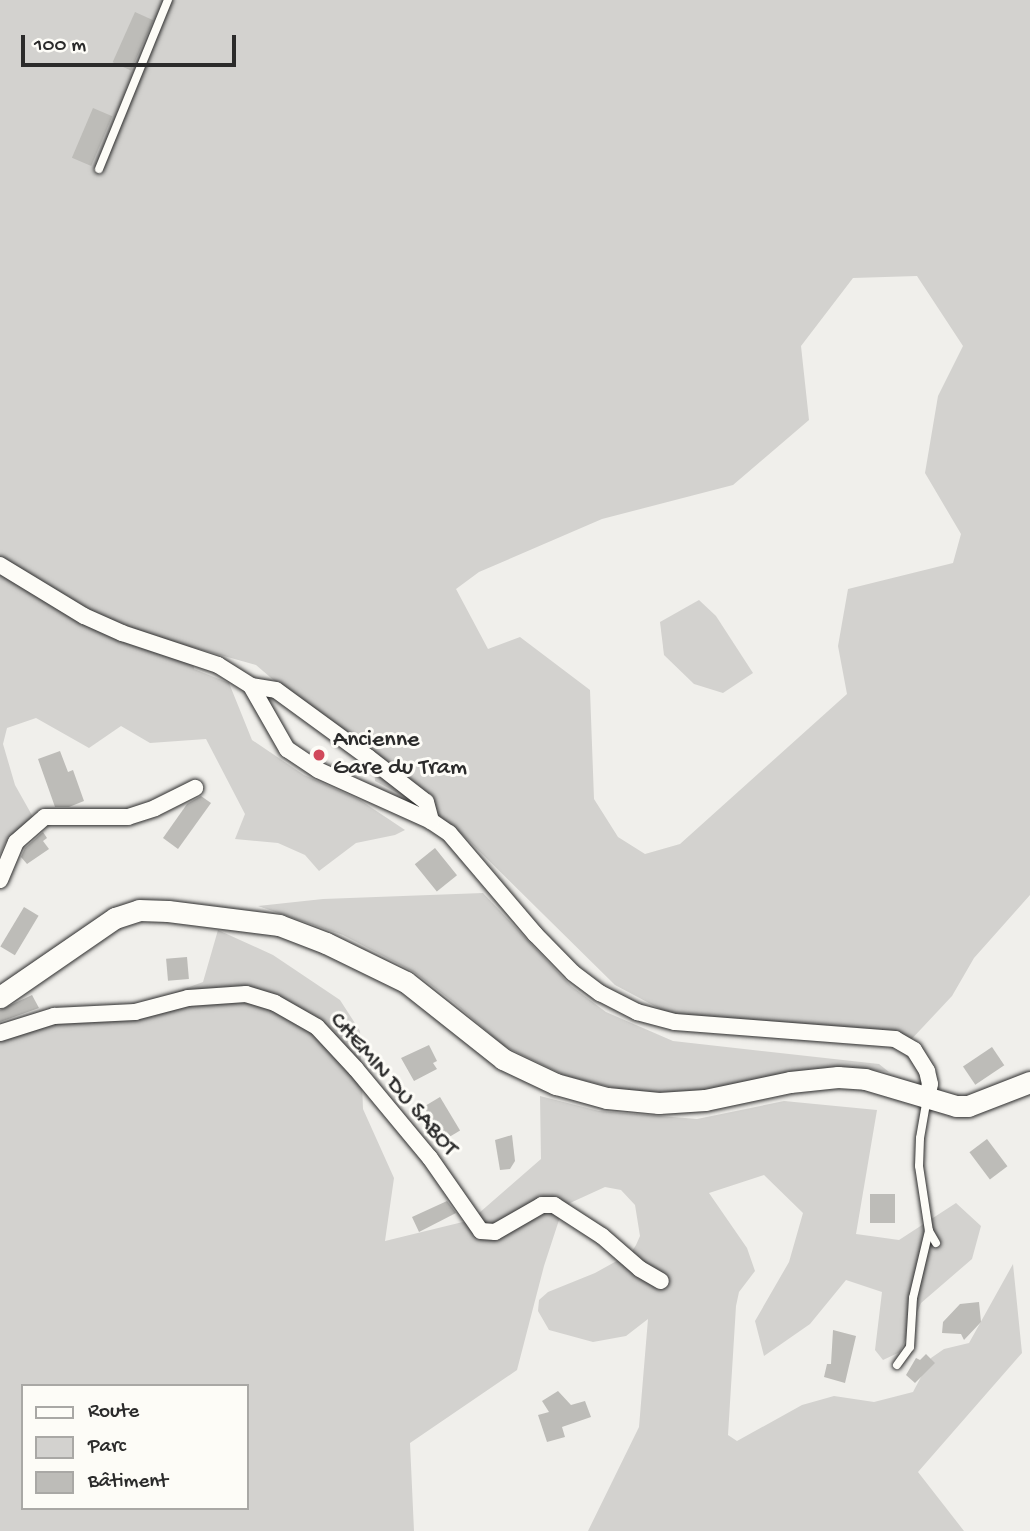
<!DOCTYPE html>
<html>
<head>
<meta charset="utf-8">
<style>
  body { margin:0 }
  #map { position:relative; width:1030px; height:1531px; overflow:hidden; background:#f0efeb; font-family:"Gochi Hand",sans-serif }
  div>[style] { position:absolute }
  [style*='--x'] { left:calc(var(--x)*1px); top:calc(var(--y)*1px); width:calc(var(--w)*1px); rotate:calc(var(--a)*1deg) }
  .green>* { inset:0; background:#d3d2cf }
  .building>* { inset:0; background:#bdbcb8; transform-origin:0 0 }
  .roads { filter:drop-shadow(0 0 2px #2b2b2b) drop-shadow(0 0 2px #2b2b2b) }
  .lane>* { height:8px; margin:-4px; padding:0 4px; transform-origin:4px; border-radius:4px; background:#fdfcf7 }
  .street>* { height:16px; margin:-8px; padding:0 8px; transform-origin:8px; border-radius:8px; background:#fdfcf7 }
  .secondary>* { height:21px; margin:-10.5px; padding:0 10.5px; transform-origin:10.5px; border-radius:10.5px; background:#fdfcf7 }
  .dots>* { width:19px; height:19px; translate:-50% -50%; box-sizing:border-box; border:4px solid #fdfcf7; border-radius:50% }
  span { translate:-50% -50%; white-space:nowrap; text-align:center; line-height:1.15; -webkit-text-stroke:6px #fdfcf7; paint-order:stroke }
  .poi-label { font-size:24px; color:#2b2b2b }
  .left { translate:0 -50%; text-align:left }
  .street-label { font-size:24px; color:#2b2b2b }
  .legend { position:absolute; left:21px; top:1384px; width:228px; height:126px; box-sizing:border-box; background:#fdfcf7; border:2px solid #a9a8a5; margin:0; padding:9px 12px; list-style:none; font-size:21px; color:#2b2b2b }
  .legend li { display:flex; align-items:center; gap:14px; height:35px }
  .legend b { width:35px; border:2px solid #a9a8a5 }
  .scale { position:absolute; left:21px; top:35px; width:215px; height:32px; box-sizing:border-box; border:4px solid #2b2b2b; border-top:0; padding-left:9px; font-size:21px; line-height:24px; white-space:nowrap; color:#2b2b2b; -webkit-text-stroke:5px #fdfcf7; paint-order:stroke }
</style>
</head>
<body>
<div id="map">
  <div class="green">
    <i style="clip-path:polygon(evenodd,0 0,1030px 0,1030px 895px,974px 958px,952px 996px,907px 1044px,739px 1026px,664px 1011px,615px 985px,464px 836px,437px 814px,375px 781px,374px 757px,291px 695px,256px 665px,192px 647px,194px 669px,229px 683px,252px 740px,304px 775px,360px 800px,405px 830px,395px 835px,356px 843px,319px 871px,305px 855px,278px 843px,235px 839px,245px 814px,206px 739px,150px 743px,121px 726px,89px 748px,36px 718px,7px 728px,3px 744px,15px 785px,33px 817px,5px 843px,0 855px,0 0,917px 276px,963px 346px,938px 396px,925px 473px,961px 534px,953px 563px,848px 589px,838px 646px,847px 694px,680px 844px,645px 854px,618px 837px,594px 799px,590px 690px,520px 637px,488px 649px,456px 589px,479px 572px,602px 519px,733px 485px,809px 420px,801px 346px,853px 278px,917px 276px)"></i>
    <i style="clip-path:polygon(699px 600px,716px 616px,753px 673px,723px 693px,694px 684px,664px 655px,660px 622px)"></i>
    <i style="clip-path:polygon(483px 893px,571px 986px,606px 1012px,673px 1041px,879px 1064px,889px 1072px,864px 1069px,700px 1095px,635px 1093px,566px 1076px,504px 1046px,452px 1001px,414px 972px,343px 935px,258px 906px,323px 899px)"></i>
    <i style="clip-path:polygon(evenodd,218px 930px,273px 955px,340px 1000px,360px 1031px,363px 1109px,394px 1178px,385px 1241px,471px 1220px,541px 1159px,540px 1096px,599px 1111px,697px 1119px,784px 1101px,877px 1110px,856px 1234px,899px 1240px,956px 1203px,981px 1226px,972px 1259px,921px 1303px,900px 1352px,883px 1360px,875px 1350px,882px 1292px,846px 1280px,810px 1324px,764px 1356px,755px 1321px,789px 1262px,803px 1213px,764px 1175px,709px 1193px,747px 1248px,755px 1271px,739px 1292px,736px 1306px,728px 1435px,737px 1441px,802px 1405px,834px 1396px,874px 1402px,913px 1392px,931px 1358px,944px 1349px,969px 1343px,1013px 1264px,1022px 1353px,918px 1472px,964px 1531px,588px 1531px,639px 1427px,648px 1319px,626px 1336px,593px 1342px,549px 1330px,538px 1311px,539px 1300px,548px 1292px,595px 1273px,631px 1253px,636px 1245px,640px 1236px,635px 1205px,621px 1190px,605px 1187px,570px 1203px,560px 1217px,544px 1266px,517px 1370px,410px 1443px,414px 1531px,0 1531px,0 1037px,35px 1026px,132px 1008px,203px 982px,218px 930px,23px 1386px,247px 1386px,247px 1508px,23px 1508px,23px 1386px)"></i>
  </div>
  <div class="building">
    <i style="left:135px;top:12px;width:20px;height:55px;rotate:24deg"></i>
    <i style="left:93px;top:108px;width:21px;height:54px;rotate:23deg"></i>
    <i style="clip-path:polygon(60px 751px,68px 772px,73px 770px,84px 801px,69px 807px,55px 807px,38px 759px)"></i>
    <i style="clip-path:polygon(201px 796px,211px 803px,178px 849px,163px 838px,187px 804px)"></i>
    <i style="clip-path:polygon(43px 832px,47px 838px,43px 841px,49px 849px,27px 864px,21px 857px,25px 848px)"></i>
    <i style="left:435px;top:848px;width:35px;height:26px;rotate:51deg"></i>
    <i style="left:24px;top:907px;width:17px;height:46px;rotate:31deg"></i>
    <i style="left:187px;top:957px;width:22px;height:21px;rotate:85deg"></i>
    <i style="clip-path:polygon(32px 995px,39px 1008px,0 1022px,0 1010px)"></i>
    <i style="clip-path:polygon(429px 1045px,437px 1061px,433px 1063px,437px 1069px,414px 1081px,401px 1058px)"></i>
    <i style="left:992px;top:1047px;width:22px;height:35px;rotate:56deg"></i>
    <i style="left:440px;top:1097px;width:39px;height:19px;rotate:59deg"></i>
    <i style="clip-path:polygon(512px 1135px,515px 1161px,510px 1169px,500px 1170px,495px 1140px)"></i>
    <i style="left:987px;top:1139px;width:34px;height:22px;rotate:53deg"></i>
    <i style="left:895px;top:1194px;width:29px;height:25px;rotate:90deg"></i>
    <i style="clip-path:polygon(447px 1201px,456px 1213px,419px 1232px,412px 1217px)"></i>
    <i style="clip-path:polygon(979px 1302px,981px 1322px,964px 1340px,961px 1334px,942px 1333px,943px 1322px,960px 1304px)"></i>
    <i style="clip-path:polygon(833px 1330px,856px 1336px,845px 1383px,824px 1377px,827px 1364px,831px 1364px)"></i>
    <i style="clip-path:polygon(926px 1354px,935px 1363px,915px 1383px,906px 1375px,916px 1358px,920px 1360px)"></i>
    <i style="clip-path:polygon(558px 1391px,571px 1405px,585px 1401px,591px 1417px,562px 1427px,565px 1437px,547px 1442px,538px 1415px,549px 1412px,542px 1401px)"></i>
  </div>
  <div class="roads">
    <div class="lane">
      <i style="--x:99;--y:169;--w:183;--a:-67.8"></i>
      <i style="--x:927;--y:1098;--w:41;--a:99.9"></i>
      <i style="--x:920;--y:1138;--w:28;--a:92"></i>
      <i style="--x:919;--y:1166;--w:66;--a:81.3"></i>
      <i style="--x:929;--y:1231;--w:14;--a:60"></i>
      <i style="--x:897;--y:1365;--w:22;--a:-54"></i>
      <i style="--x:910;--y:1347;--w:49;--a:-86.5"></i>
      <i style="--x:913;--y:1298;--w:69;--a:-76.6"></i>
    </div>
    <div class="street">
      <i style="--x:0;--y:565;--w:98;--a:31.3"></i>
      <i style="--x:84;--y:616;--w:42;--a:24.1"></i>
      <i style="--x:122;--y:633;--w:101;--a:18.4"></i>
      <i style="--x:218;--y:665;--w:39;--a:32"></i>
      <i style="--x:251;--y:686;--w:73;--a:60.3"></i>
      <i style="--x:287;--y:749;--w:37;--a:34"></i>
      <i style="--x:318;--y:770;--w:124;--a:24.3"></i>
      <i style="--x:431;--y:821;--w:22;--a:34"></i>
      <i style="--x:449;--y:833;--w:133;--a:49.6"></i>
      <i style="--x:535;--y:934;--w:54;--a:45.7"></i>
      <i style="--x:573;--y:973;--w:34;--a:37"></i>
      <i style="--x:600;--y:993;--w:42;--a:27.2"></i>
      <i style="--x:637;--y:1012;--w:39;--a:15"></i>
      <i style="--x:675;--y:1022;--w:221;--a:4.4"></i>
      <i style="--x:895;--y:1039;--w:22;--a:30"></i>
      <i style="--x:914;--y:1050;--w:25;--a:58"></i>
      <i style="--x:927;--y:1071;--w:13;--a:77"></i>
      <i style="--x:930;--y:1084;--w:14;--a:102"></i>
      <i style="--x:251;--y:686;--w:25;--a:9"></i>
      <i style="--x:276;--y:690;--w:114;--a:36.1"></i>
      <i style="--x:368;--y:757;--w:73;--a:37.8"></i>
      <i style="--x:426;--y:802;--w:20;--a:75"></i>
      <i style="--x:0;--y:880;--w:41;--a:-67.2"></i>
      <i style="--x:16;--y:842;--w:38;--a:-41"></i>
      <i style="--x:45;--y:817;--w:83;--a:0"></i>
      <i style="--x:128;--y:817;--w:28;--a:-18"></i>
      <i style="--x:155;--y:808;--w:45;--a:-26.6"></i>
      <i style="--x:0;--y:1033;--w:57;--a:-17.5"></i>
      <i style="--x:54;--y:1016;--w:81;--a:-2.8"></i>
      <i style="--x:135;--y:1012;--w:55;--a:-14.8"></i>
      <i style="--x:188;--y:998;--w:58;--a:-3.9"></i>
      <i style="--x:246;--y:994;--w:30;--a:17"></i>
      <i style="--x:275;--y:1003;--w:48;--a:29.7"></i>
      <i style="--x:317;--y:1027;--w:57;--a:47.1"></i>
      <i style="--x:356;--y:1069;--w:116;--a:50.3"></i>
      <i style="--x:430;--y:1158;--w:89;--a:55.1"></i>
      <i style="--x:481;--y:1231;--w:14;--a:4"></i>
      <i style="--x:495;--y:1232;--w:54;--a:-29.9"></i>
      <i style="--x:542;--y:1205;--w:12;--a:0"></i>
      <i style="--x:554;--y:1205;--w:57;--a:32.9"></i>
      <i style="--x:602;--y:1236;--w:50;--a:41"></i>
      <i style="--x:640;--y:1269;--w:24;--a:30"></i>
    </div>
    <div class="secondary">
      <i style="--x:0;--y:997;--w:140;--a:-34.5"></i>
      <i style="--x:115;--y:918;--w:25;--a:-18"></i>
      <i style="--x:139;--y:910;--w:29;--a:2"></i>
      <i style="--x:168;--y:911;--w:112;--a:7.2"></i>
      <i style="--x:279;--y:925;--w:50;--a:21"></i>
      <i style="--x:326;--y:943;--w:89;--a:26"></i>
      <i style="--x:406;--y:982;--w:124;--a:38.4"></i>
      <i style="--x:503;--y:1059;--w:59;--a:25.3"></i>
      <i style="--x:556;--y:1084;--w:53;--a:15.4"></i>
      <i style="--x:607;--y:1098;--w:52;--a:5.5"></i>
      <i style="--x:659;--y:1103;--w:46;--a:-3.7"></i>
      <i style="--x:705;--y:1100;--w:87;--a:-12"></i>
      <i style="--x:790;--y:1082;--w:48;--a:-5.9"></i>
      <i style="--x:838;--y:1077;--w:27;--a:4"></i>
      <i style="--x:865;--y:1079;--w:95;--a:16.5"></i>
      <i style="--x:956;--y:1106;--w:12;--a:0"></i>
      <i style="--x:968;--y:1106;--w:66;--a:-21.2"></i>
    </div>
  </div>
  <div class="dots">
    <i style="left:319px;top:755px;background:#d1495b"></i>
  </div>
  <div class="poi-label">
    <span class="left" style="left:333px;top:755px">Ancienne<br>Gare du Tram</span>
  </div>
  <div class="street-label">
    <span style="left:393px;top:1085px;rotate:49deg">CHEMIN DU SABOT</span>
  </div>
  <ul class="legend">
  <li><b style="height:9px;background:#fdfcf7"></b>Route</li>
  <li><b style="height:19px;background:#d3d2cf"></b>Parc</li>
  <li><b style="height:19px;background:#bdbcb8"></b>Bâtiment</li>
  </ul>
  <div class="scale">100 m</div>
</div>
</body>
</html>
